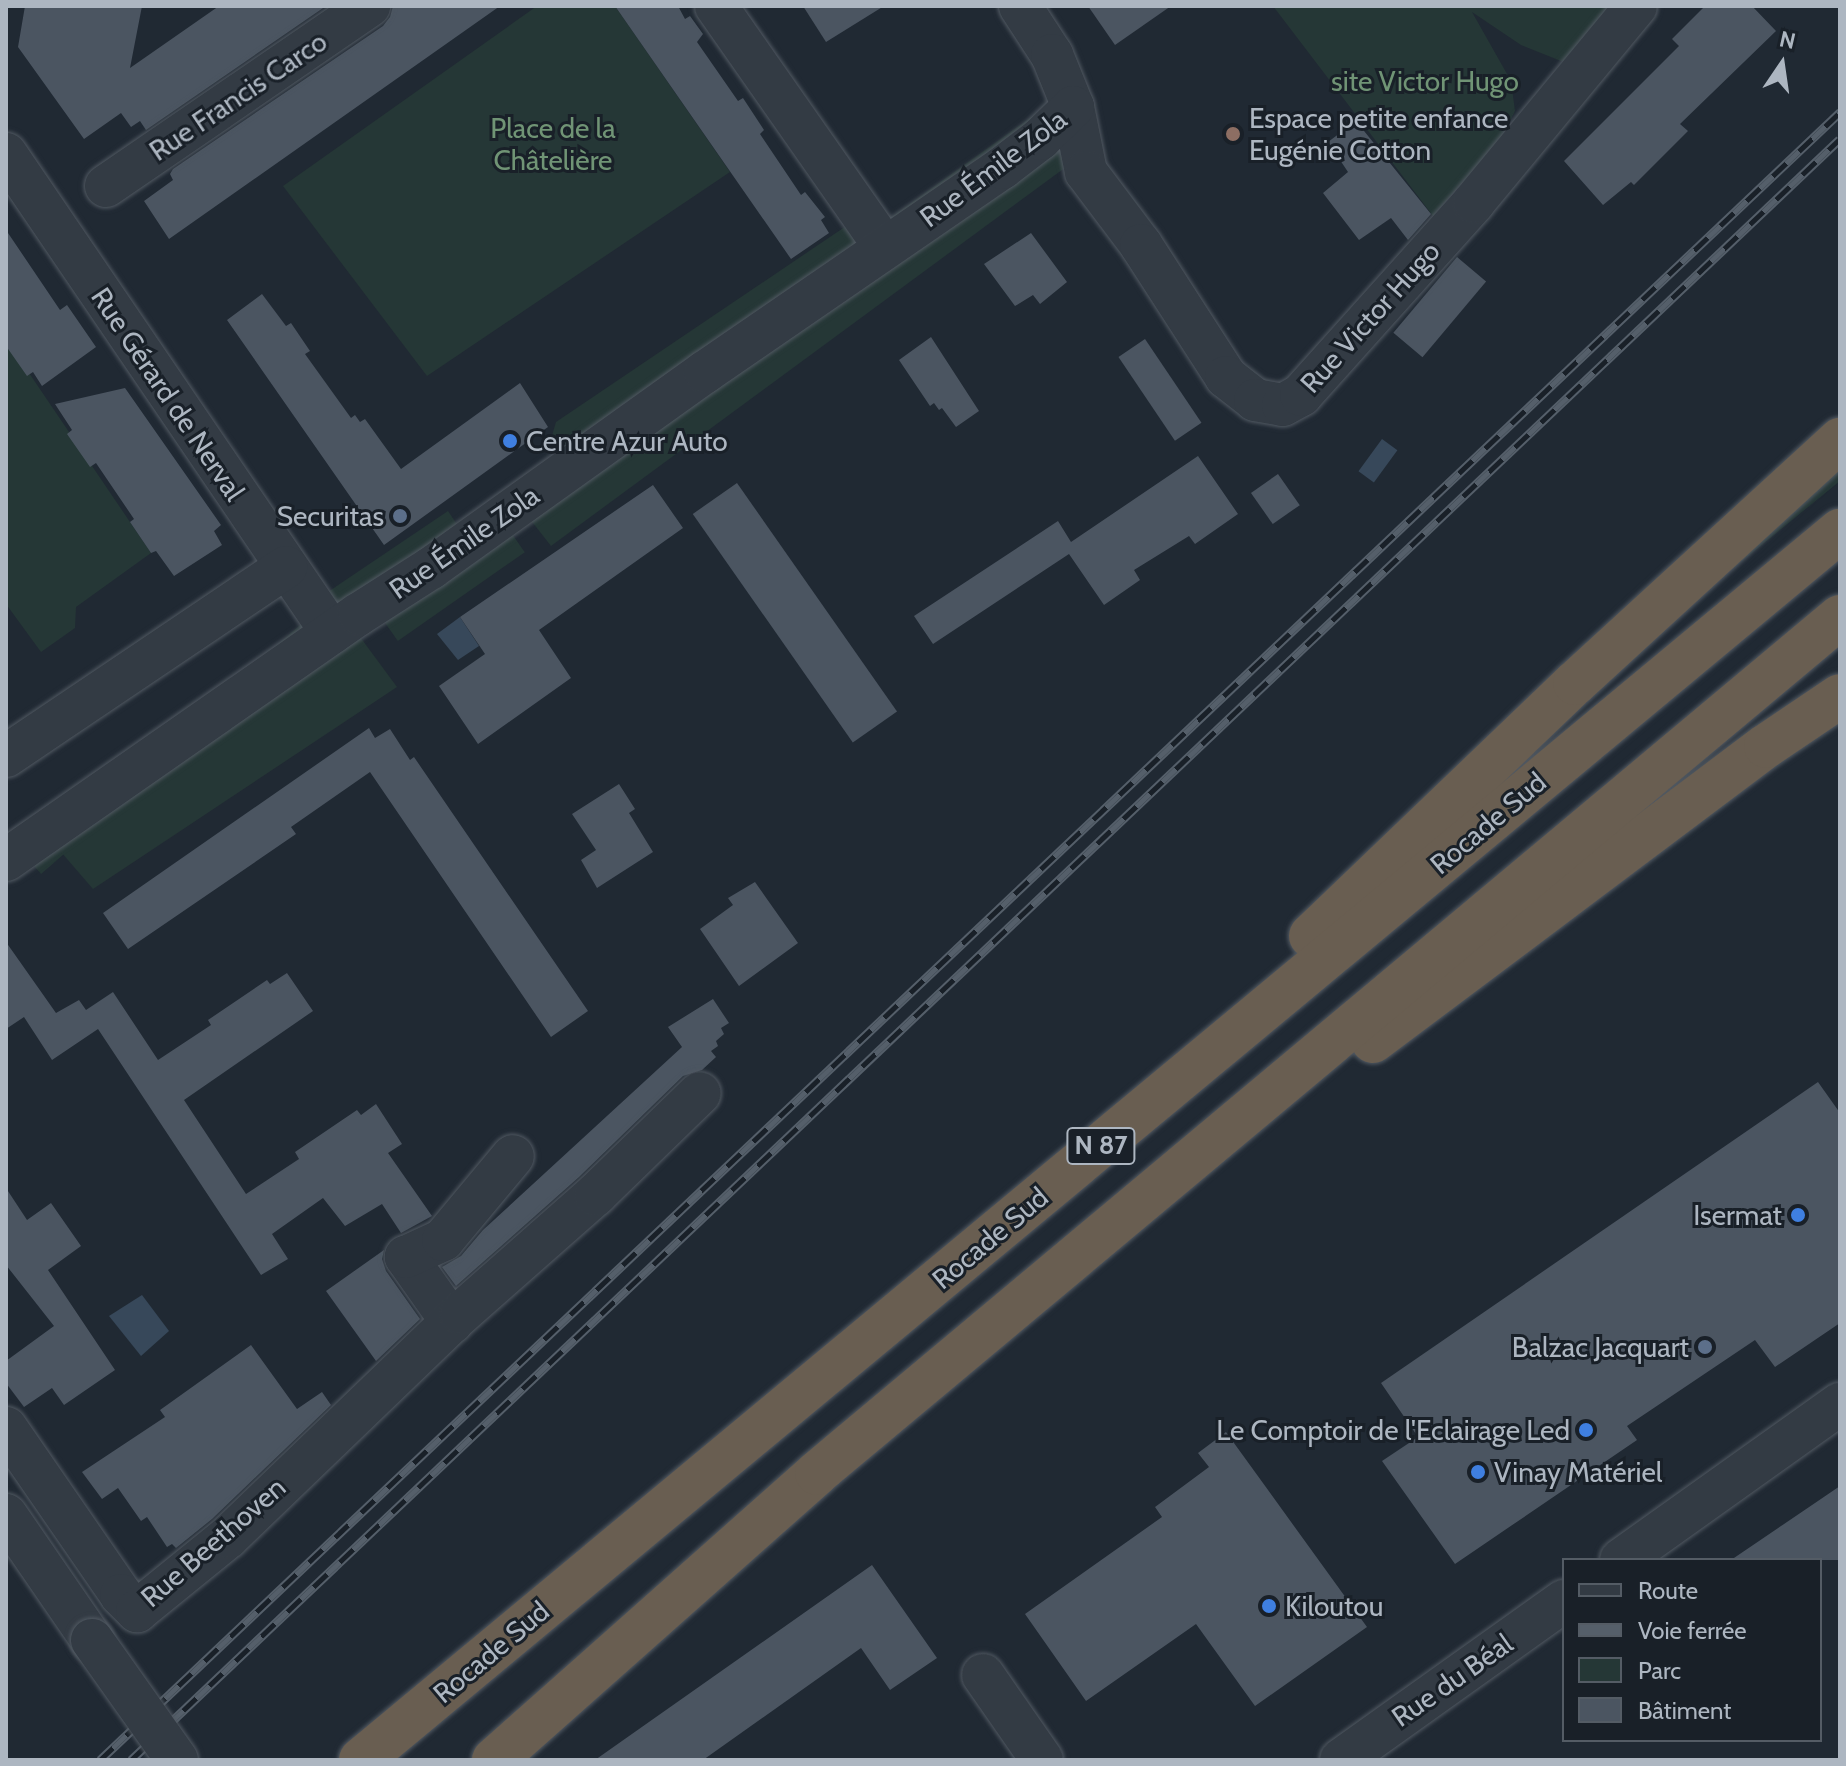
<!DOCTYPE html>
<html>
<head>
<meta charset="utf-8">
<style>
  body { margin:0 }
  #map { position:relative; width:1846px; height:1766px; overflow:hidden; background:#202933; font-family:Cabin,sans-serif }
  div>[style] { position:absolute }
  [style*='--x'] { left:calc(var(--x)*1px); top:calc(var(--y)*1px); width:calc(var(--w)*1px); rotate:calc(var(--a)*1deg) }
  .green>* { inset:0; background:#253736; transform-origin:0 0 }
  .water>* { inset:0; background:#37485a; transform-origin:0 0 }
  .building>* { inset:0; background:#4b5561; transform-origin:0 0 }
  .roads { filter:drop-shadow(0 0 2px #515962) drop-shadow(0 0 2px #515962) }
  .minor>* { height:42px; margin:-21px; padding:0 21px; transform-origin:21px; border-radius:21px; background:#333b44 }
  .highway>* { height:44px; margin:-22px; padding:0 22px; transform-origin:22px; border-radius:22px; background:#695e51 }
  .rail>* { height:9px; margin-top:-4.5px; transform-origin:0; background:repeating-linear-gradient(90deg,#192028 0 18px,#555f6a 0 36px); box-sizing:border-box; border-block:2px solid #555f6a }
  .bridges { filter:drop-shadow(0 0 2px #515962) drop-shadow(0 0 2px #515962) }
  .minor-bridge>* { height:42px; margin:-21px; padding:0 21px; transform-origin:21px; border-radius:21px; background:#333b44 }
  .dots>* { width:22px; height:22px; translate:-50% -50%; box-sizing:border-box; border:4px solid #192028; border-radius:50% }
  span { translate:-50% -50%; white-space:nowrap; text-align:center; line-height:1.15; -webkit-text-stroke:6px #192028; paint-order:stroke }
  .shield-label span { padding:2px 6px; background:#192028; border:2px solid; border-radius:6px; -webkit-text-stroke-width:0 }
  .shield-label { font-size:26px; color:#adb6c1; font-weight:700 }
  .park-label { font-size:28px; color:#709475 }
  .street-label { font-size:28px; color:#adb6c1 }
  .poi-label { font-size:28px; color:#adb6c1 }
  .left { translate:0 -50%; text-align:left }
  .right { translate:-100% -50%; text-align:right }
  .frame { position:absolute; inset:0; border:8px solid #adb6c1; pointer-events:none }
  .legend { position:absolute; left:1562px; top:1558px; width:260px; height:184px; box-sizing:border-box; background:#192028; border:2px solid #545c65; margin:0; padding:10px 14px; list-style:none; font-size:24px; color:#adb6c1 }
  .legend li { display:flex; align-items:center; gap:16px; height:40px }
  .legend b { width:40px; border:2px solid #545c65 }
  .north { position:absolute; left:1742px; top:24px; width:80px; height:80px; -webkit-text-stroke:6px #192028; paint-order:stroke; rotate:13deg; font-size:22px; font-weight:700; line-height:32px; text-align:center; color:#adb6c1 }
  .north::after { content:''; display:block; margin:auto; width:28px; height:36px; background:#adb6c1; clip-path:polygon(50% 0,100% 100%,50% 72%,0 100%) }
</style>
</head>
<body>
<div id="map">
  <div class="green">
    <i style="clip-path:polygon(537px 6px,615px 6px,730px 172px,427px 376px,283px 186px)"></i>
    <i style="clip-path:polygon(1273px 6px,1610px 6px,1566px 63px,1521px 45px,1472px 12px,1511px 81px,1515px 111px,1500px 140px,1433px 216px)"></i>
    <i style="clip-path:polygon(1041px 110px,1050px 116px,900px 225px,890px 218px)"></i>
    <i style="clip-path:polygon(1061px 133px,1066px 167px,551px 546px,522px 509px)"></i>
    <i style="clip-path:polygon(864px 214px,889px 230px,571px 456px,551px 439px,556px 422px)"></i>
    <i style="clip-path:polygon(6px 339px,151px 553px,76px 607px,75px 628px,41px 652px,6px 604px)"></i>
    <i style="clip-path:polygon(1840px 458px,1840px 481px,1682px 610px)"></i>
    <i style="left:448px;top:511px;width:27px;height:144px;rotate:56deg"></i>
    <i style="left:503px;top:521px;width:38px;height:155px;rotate:55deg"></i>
    <i style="left:307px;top:619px;width:18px;height:368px;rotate:49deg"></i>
    <i style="clip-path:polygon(352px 626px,397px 687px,93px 889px,61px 852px,56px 833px)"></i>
  </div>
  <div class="water">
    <i style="left:1382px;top:439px;width:19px;height:40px;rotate:36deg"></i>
    <i style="clip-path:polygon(460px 617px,479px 646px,458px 660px,437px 634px)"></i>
    <i style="clip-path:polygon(142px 1295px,169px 1331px,141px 1356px,109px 1316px)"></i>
  </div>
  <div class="building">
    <i style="clip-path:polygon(25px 6px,142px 6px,130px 68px,219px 6px,326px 6px,146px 130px,140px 121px,131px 127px,121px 113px,84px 139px,18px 47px)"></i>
    <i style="clip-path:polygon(393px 6px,500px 6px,169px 239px,144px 201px,173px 180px,170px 174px,173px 169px,383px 26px,390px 17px)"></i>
    <i style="clip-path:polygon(615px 6px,678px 6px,685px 19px,690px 16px,703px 34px,697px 42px,738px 101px,743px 98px,764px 130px,760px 134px,801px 195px,805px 192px,825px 217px,821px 220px,829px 233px,791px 259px)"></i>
    <i style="clip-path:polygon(803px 6px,884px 6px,826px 42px)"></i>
    <i style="clip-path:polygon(1088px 6px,1171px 6px,1115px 45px)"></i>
    <i style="clip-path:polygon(1705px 6px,1752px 6px,1776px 31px,1680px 124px,1688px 131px,1634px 185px,1631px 182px,1603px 205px,1564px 161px,1679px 46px,1672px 39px)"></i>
    <i style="clip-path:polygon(1356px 121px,1431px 214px,1408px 240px,1391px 218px,1359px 240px,1323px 193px,1348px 172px,1328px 142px)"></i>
    <i style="clip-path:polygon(6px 230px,60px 310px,67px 305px,96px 347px,42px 386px,33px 372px,27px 376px,6px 346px)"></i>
    <i style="clip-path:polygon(1031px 233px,1067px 282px,1040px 304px,1033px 295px,1015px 306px,984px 264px)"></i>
    <i style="left:1457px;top:257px;width:38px;height:99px;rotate:40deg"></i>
    <i style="clip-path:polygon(262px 294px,286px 326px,291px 323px,310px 351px,305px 354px,351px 418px,355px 415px,360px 422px,365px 419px,401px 469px,520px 383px,548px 427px,384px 545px,227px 320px)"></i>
    <i style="clip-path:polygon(931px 337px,979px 411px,956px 427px,942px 408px,939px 410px,934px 403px,930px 406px,899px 360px)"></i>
    <i style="left:1145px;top:339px;width:101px;height:32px;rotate:56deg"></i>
    <i style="clip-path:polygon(125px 388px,221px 525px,214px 531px,222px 545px,174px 576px,156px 551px,151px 553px,130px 522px,134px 519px,96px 463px,90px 467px,67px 434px,72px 430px,55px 404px)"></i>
    <i style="clip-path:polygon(1198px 456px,1238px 514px,1195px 544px,1189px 536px,1134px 570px,1140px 580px,1104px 605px,1069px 554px,933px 644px,914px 616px,1058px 521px,1071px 542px)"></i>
    <i style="left:1278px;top:474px;width:38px;height:33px;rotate:55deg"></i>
    <i style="left:737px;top:483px;width:279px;height:54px;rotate:55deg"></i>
    <i style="clip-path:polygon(653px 485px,683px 528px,539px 630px,571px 678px,478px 744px,439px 686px,485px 654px,460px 617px)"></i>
    <i style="clip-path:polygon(369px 728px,375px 738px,390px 729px,410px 760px,414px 757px,588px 1011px,551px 1037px,370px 772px,291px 827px,296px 834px,128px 949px,103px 913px)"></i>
    <i style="clip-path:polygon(619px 784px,635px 809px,629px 813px,653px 852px,597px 888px,581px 860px,596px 850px,572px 814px)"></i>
    <i style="clip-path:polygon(755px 882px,798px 943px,739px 986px,700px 929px,733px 905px,728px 898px)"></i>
    <i style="clip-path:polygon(6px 942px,56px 1013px,79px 1000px,86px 1010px,113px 992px,158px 1060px,211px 1025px,208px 1020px,267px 980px,270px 984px,287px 973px,313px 1011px,184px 1100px,246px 1194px,299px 1159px,295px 1152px,357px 1110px,361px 1115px,376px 1104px,402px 1144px,388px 1153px,432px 1216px,401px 1233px,382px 1204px,345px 1226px,323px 1198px,272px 1234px,288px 1259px,261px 1275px,98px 1029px,52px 1060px,24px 1017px,6px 1029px)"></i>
    <i style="clip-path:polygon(713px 999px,729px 1023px,721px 1028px,724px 1034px,716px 1041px,718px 1046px,711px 1051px,716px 1057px,702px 1070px,683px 1076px,579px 1177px,456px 1286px,442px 1267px,461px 1256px,483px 1230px,682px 1047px,668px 1027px)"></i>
    <i style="clip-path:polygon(1818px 1082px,1840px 1113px,1840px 1323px,1775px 1367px,1755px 1340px,1627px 1426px,1637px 1440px,1455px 1564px,1382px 1461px,1418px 1437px,1381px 1383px)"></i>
    <i style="clip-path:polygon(6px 1188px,27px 1220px,51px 1203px,81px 1246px,48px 1270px,115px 1370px,64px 1405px,52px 1388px,24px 1407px,6px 1383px,6px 1361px,54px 1326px,6px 1265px)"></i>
    <i style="clip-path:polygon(384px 1250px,382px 1259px,386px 1271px,420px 1319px,376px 1361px,326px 1291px)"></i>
    <i style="clip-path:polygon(251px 1345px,297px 1409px,322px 1392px,331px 1405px,212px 1519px,176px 1548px,172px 1544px,167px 1547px,147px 1517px,141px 1521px,118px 1488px,102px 1499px,82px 1472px,165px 1417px,160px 1410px)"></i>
    <i style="clip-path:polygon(1226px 1432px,1367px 1627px,1255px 1706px,1196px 1624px,1086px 1701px,1025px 1614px,1162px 1517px,1155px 1507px,1209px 1467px,1198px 1453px)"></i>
    <i style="clip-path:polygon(1840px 1486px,1840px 1560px,1731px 1560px,1815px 1503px)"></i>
    <i style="clip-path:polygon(872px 1565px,937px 1658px,890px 1690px,861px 1648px,703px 1760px,595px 1760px)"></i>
  </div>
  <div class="roads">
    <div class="minor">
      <i style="--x:716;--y:6;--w:294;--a:55"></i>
      <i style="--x:1020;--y:6;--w:59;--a:56.9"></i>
      <i style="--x:1052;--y:55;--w:56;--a:68"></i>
      <i style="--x:1073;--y:107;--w:66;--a:78.7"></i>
      <i style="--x:1086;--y:172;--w:91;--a:53"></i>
      <i style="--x:1141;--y:245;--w:157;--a:57.2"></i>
      <i style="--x:1226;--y:377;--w:37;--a:38"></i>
      <i style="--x:1255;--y:400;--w:28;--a:10"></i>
      <i style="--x:1283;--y:405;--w:21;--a:-29"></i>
      <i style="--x:1301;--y:395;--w:259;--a:-48.1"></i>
      <i style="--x:1474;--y:202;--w:254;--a:-50.4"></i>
      <i style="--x:6;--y:154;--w:579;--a:55.76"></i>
      <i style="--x:106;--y:186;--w:319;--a:-34.4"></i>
      <i style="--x:6;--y:756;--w:338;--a:-34"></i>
      <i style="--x:6;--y:860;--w:430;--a:-34.9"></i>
      <i style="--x:359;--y:614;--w:85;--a:-32.6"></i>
      <i style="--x:431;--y:568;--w:337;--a:-35.6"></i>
      <i style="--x:705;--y:372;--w:360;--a:-34.5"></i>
      <i style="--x:1002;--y:168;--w:48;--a:-37.3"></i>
      <i style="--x:1040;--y:139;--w:46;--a:-44.1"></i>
      <i style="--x:452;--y:1322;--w:80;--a:-125.3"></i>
      <i style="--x:406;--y:1257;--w:41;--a:-24.7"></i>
      <i style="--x:443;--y:1240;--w:109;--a:-50.2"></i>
      <i style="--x:6;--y:1428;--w:203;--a:55.4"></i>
      <i style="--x:121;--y:1595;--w:23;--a:45"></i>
      <i style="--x:137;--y:1611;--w:117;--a:-39.1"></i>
      <i style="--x:228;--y:1537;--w:323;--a:-43.9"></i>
      <i style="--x:461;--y:1313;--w:179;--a:-41.4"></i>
      <i style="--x:595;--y:1195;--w:146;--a:-44.2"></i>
      <i style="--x:6;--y:1515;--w:152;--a:55.5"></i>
      <i style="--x:1621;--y:1560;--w:269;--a:-35.5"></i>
      <i style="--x:983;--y:1675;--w:103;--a:55.2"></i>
      <i style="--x:1341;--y:1760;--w:274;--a:-35.5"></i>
    </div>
    <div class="highway">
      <i style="--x:1311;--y:936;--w:366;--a:-43.8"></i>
      <i style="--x:1575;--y:683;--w:360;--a:-42.5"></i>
      <i style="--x:1373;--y:1041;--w:491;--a:-36.9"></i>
      <i style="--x:1766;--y:746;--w:89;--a:-34"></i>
      <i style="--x:361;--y:1760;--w:1923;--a:-39.73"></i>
      <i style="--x:494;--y:1760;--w:432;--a:-41.6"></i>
      <i style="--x:817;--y:1473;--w:1334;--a:-39.92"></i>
    </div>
  </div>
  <div class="rail">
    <i style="--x:100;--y:1760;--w:2397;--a:-43.44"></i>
    <i style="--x:131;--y:1760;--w:2355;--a:-43.49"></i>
  </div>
  <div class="bridges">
    <div class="minor-bridge">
      <i style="--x:92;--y:1640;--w:147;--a:54.7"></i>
    </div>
  </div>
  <div class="dots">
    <i style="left:1233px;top:134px;background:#8d6e63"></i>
    <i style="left:510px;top:441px;background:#3f7fe0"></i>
    <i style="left:400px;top:516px;background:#5c6f8a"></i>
    <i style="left:1798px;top:1215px;background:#3f7fe0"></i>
    <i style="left:1705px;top:1347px;background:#5c6f8a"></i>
    <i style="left:1586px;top:1430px;background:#3f7fe0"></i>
    <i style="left:1478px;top:1472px;background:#3f7fe0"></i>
    <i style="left:1269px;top:1606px;background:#3f7fe0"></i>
  </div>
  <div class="shield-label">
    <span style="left:1101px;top:1146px">N 87</span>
  </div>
  <div class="park-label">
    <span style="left:1425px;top:81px">site Victor Hugo</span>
    <span style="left:553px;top:144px">Place de la<br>Châtelière</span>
  </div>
  <div class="street-label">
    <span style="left:238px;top:96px;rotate:-34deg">Rue Francis Carco</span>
    <span style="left:993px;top:168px;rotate:-37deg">Rue Émile Zola</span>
    <span style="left:1370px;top:317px;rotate:-48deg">Rue Victor Hugo</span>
    <span style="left:168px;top:394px;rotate:56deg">Rue Gérard de Nerval</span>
    <span style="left:464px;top:542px;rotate:-35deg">Rue Émile Zola</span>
    <span style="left:1488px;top:823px;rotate:-40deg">Rocade Sud</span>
    <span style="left:990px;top:1238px;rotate:-40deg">Rocade Sud</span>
    <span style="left:213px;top:1542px;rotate:-41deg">Rue Beethoven</span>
    <span style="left:491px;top:1652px;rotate:-40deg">Rocade Sud</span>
    <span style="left:1452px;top:1680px;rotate:-35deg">Rue du Béal</span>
  </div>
  <div class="poi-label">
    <span class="left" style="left:1249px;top:134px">Espace petite enfance<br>Eugénie Cotton</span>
    <span class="left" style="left:526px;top:441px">Centre Azur Auto</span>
    <span class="right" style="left:384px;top:516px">Securitas</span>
    <span class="right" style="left:1782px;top:1215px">Isermat</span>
    <span class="right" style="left:1689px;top:1347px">Balzac Jacquart</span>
    <span class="right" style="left:1570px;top:1430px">Le Comptoir de l'Eclairage Led</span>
    <span class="left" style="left:1494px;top:1472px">Vinay Matériel</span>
    <span class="left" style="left:1285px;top:1606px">Kiloutou</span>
  </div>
  <div class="frame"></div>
  <ul class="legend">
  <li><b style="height:10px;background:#333b44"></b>Route</li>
  <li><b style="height:10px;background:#555f6a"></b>Voie ferrée</li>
  <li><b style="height:22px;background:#253736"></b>Parc</li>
  <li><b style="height:22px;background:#4b5561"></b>Bâtiment</li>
  </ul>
  <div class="north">N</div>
</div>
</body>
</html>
